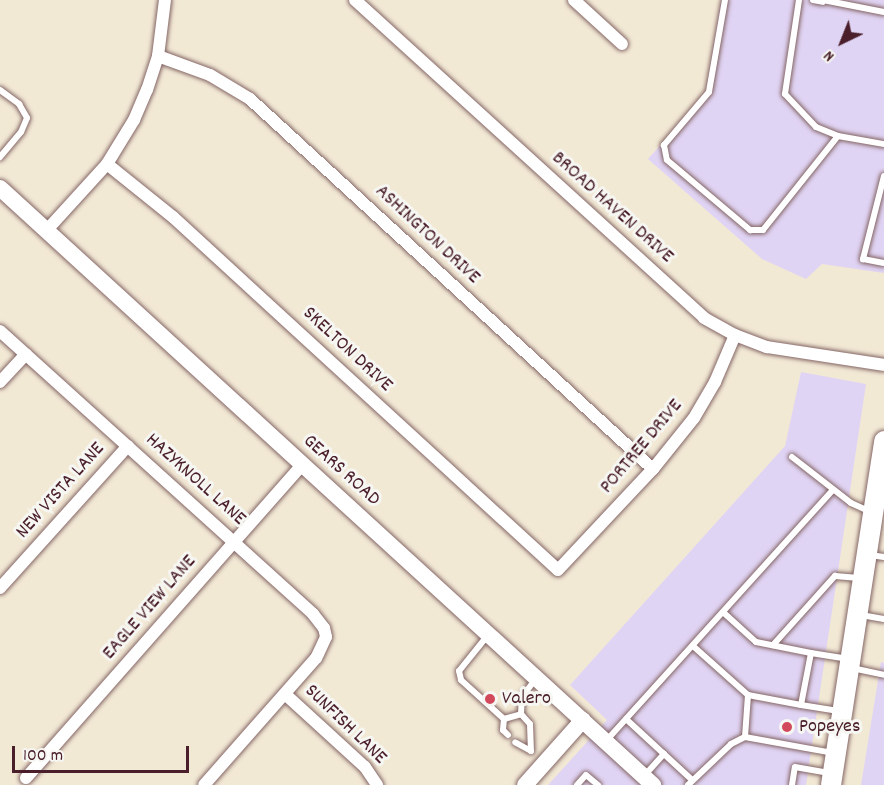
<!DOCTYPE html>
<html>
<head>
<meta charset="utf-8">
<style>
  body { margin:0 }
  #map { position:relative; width:884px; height:785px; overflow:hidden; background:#f2e9d5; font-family:Dekko,sans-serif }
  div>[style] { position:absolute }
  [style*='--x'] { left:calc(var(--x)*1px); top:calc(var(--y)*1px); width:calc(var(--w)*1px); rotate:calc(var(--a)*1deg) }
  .built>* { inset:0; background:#e0d4f4 }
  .roads { filter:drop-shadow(0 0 2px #856666) drop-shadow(0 0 2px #856666) }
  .lane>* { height:6px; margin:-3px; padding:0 3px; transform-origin:3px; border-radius:3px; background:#fff }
  .street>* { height:12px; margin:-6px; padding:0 6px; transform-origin:6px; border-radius:6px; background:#fff }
  .secondary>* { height:16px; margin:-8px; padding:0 8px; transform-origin:8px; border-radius:8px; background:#fff }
  .primary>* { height:20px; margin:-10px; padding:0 10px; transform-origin:10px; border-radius:10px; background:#fff }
  .dots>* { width:16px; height:16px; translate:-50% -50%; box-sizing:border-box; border:3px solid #f6f6f2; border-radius:50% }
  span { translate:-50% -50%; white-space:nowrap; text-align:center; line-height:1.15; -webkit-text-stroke:6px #f6f6f2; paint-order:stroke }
  .street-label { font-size:20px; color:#4a1f2b }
  .poi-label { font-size:20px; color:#4a1f2b }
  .left { translate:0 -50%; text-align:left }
  .north { position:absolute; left:812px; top:12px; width:60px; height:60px; -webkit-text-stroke:4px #f6f6f2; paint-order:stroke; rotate:223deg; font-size:16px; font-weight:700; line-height:24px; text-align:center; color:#4a1f2b }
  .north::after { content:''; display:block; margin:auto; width:21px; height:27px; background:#4a1f2b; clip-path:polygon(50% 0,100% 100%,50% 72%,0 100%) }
  .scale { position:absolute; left:12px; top:746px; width:177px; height:27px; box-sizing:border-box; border:3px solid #4a1f2b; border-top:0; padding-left:8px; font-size:18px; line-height:21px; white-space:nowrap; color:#4a1f2b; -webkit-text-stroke:4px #f6f6f2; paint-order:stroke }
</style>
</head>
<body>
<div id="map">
  <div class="built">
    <i style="clip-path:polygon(721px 0,884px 0,884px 273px,822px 264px,806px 279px,762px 259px,648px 159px,705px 95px)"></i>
    <i style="clip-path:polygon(801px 372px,866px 384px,806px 785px,548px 785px,607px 720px,570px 685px,785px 446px)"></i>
    <i style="clip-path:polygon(881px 662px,884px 663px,884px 785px,861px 785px)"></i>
  </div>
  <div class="roads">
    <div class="lane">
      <i style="--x:725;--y:0;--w:93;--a:99.9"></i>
      <i style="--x:709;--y:92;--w:70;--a:130.3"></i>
      <i style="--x:664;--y:145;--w:15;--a:79"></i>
      <i style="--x:667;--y:160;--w:109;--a:40.1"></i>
      <i style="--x:750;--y:230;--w:13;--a:0"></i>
      <i style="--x:763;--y:230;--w:120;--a:-51.4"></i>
      <i style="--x:799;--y:0;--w:95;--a:98.5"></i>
      <i style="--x:785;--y:94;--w:45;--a:46.8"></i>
      <i style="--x:816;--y:127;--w:24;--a:22"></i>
      <i style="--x:838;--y:136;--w:47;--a:9.9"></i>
      <i style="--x:813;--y:0;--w:10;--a:11"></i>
      <i style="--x:823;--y:0;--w:62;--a:11.1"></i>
      <i style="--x:0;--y:90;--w:24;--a:36"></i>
      <i style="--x:19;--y:104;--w:16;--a:60"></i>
      <i style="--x:27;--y:118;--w:15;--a:113"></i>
      <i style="--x:21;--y:132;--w:33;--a:130"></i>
      <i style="--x:884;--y:176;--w:86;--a:104.2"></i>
      <i style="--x:863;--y:259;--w:21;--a:11"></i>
      <i style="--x:792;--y:457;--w:75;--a:37.9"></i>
      <i style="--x:851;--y:503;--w:20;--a:24"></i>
      <i style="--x:870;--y:555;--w:14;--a:8"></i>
      <i style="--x:724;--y:613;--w:43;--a:42.2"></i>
      <i style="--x:756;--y:642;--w:56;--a:11.3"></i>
      <i style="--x:811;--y:653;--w:53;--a:100.9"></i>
      <i style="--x:801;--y:705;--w:54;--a:-169.3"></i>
      <i style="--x:748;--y:695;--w:42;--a:94.1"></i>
      <i style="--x:861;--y:615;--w:23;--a:10"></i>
      <i style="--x:488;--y:635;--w:46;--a:128.9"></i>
      <i style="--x:459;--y:671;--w:9;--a:77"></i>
      <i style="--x:461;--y:680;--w:58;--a:42.2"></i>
      <i style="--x:773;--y:645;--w:93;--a:-48.1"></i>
      <i style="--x:835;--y:576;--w:24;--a:5"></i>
      <i style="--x:693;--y:646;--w:74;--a:41.7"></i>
      <i style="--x:811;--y:653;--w:38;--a:9"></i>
      <i style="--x:852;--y:668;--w:33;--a:12"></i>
      <i style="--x:801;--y:705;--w:38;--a:9"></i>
      <i style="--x:521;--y:714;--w:17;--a:-87"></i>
      <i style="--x:522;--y:697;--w:21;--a:-53"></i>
      <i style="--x:626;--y:719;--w:90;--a:42.7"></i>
      <i style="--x:508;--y:735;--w:7;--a:-135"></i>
      <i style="--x:503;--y:730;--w:11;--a:-85"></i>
      <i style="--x:504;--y:719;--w:18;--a:-16"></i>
      <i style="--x:521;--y:714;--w:13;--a:48"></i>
      <i style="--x:530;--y:724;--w:27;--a:88"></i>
      <i style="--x:531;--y:751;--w:18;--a:-151"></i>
      <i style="--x:606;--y:741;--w:338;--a:-47.9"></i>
      <i style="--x:644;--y:776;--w:30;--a:-48"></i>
      <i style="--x:577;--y:785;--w:13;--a:-48"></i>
      <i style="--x:586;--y:775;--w:16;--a:40"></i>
      <i style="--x:688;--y:785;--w:59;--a:-43.6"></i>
      <i style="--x:731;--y:744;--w:16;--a:-27"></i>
      <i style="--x:745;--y:737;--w:89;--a:10.3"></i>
      <i style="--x:792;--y:785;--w:18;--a:-81"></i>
      <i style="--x:795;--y:767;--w:36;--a:10"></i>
    </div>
    <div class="street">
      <i style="--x:355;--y:0;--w:472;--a:42.3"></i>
      <i style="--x:704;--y:318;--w:35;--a:29"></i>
      <i style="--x:735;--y:335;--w:34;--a:21"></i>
      <i style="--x:767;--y:347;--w:118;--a:8.7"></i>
      <i style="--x:574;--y:0;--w:65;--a:42.5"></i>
      <i style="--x:158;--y:56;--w:55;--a:20.1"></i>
      <i style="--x:210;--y:75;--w:47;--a:31"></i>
      <i style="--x:250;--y:99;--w:547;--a:42.56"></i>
      <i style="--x:107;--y:164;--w:85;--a:38.8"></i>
      <i style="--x:173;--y:217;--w:522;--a:42.52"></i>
      <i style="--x:558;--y:570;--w:139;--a:-46.8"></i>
      <i style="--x:653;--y:469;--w:65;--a:-51.2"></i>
      <i style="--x:694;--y:418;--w:42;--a:-59.7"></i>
      <i style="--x:715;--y:382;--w:51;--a:-66.9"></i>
      <i style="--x:46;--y:231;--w:91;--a:-47.7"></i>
      <i style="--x:107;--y:164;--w:52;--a:-58.5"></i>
      <i style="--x:134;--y:120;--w:33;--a:-67"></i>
      <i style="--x:147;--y:90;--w:36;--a:-72"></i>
      <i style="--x:158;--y:56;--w:56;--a:-82.9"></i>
      <i style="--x:0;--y:331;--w:422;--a:42.1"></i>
      <i style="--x:313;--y:614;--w:18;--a:52"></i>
      <i style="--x:324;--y:628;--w:9;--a:77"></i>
      <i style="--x:326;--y:637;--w:23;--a:115"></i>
      <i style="--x:316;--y:658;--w:169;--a:131.4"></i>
      <i style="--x:0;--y:382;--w:38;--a:-47"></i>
      <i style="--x:0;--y:588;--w:191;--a:-48"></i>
      <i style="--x:285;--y:694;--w:108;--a:42.4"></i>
      <i style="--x:365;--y:767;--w:22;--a:56"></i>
      <i style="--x:26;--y:778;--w:419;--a:-48.6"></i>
    </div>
    <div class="secondary">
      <i style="--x:0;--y:188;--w:885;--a:42.43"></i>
      <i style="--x:525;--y:785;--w:87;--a:-48.3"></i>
    </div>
    <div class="primary">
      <i style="--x:831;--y:785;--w:348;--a:-81.2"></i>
    </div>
  </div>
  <div class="dots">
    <i style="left:490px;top:699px;background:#d1495b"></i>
    <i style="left:787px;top:727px;background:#d1495b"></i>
  </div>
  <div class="street-label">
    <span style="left:612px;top:208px;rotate:42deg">BROAD HAVEN DRIVE</span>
    <span style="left:427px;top:235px;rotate:43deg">ASHINGTON DRIVE</span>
    <span style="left:347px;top:350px;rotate:43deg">SKELTON DRIVE</span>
    <span style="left:642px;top:447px;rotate:-50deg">PORTREE DRIVE</span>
    <span style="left:341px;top:471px;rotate:42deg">GEARS ROAD</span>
    <span style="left:195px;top:480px;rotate:42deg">HAZYKNOLL LANE</span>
    <span style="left:61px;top:491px;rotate:-48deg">NEW VISTA LANE</span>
    <span style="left:150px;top:608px;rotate:-49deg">EAGLE VIEW LANE</span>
    <span style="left:345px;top:725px;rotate:44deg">SUNFISH LANE</span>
  </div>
  <div class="poi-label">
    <span class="left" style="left:502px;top:699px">Valero</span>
    <span class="left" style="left:799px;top:727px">Popeyes</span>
  </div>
  <div class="north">N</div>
  <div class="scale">100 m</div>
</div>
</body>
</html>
